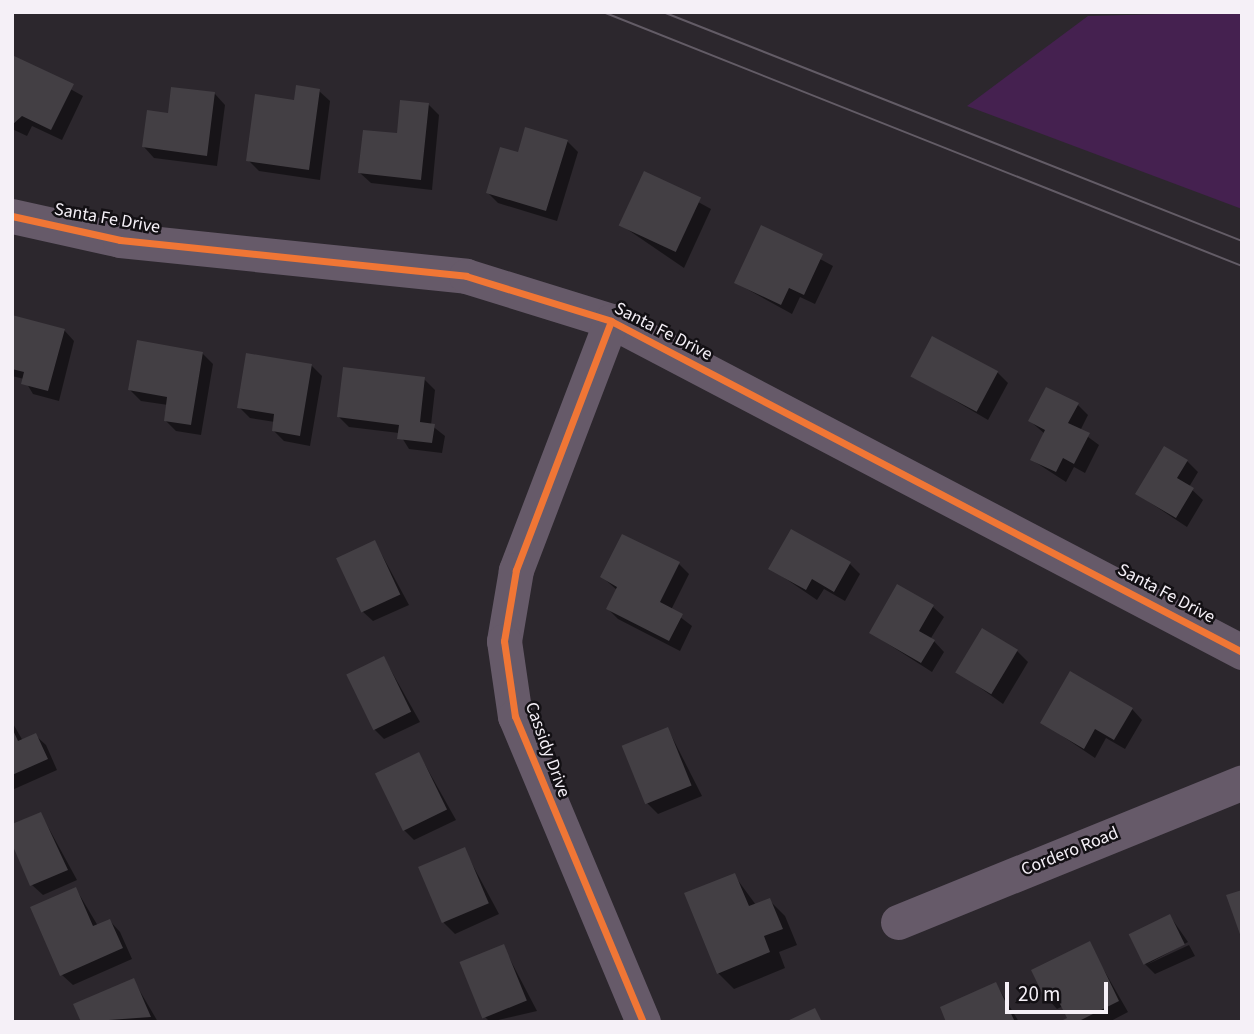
<!DOCTYPE html>
<html>
<head>
<meta charset="utf-8">
<style>
  body { margin:0 }
  #map { position:relative; width:1254px; height:1034px; overflow:hidden; background:#2c272d; font-family:"Source Sans 3",sans-serif }
  div>[style] { position:absolute }
  [style*='--x'] { left:calc(var(--x)*1px); top:calc(var(--y)*1px); width:calc(var(--w)*1px); rotate:calc(var(--a)*1deg) }
  .green>* { inset:0; background:#452150 }
  .shadow>* { inset:0; background:#0007 }
  .building>* { inset:0; background:#433f44; transform-origin:0 0 }
  .minor>* { height:35px; margin:-17.5px; padding:0 17.5px; transform-origin:17.5px; border-radius:17.5px; background:#665a69 }
  .tram>* { height:2px; margin:-1px; padding:0 1px; transform-origin:1px; border-radius:1px; background:#635c66 }
  .cycleway>* { height:7px; margin:-3.5px; padding:0 3.5px; transform-origin:3.5px; border-radius:3.5px; background:#f07635 }
  span { translate:-50% -50%; white-space:nowrap; text-align:center; line-height:1.15; -webkit-text-stroke:5px #131014; paint-order:stroke }
  .street-label { font-size:18px; color:#f5f0f7 }
  .frame { position:absolute; inset:0; border:14px solid #f5f0f7; pointer-events:none }
  .scale { position:absolute; left:1005px; top:982px; width:103px; height:32px; box-sizing:border-box; border:4px solid #f5f0f7; border-top:0; padding-left:9px; font-size:21px; line-height:24px; white-space:nowrap; color:#f5f0f7; -webkit-text-stroke:5px #131014; paint-order:stroke }
</style>
</head>
<body>
<div id="map">
  <div class="green">
    <i style="clip-path:polygon(1242px 12px,1242px 209px,967px 106px,1088px 16px)"></i>
  </div>
  <div class="shadow">
    <i style="clip-path:polygon(12px 57px,83px 96px,62px 140px,32px 126px,27px 136px,12px 129px)"></i>
    <i style="clip-path:polygon(319px 91px,330px 101px,320px 180px,259px 171px,248px 160px,295px 102px)"></i>
    <i style="clip-path:polygon(215px 94px,225px 105px,217px 166px,154px 158px,144px 147px,169px 115px)"></i>
    <i style="clip-path:polygon(428px 104px,439px 115px,432px 190px,371px 183px,360px 173px)"></i>
    <i style="clip-path:polygon(567px 141px,578px 152px,557px 221px,498px 203px,488px 193px,519px 154px)"></i>
    <i style="clip-path:polygon(645px 173px,711px 209px,684px 268px,621px 225px)"></i>
    <i style="clip-path:polygon(761px 227px,833px 266px,815px 304px,800px 297px,792px 314px,736px 283px)"></i>
    <i style="clip-path:polygon(12px 317px,64px 330px,74px 341px,59px 401px,33px 394px,24px 379px,12px 376px)"></i>
    <i style="clip-path:polygon(202px 353px,213px 364px,201px 435px,176px 431px,165px 420px,168px 405px,141px 401px,130px 390px)"></i>
    <i style="clip-path:polygon(311px 365px,322px 376px,310px 446px,284px 441px,274px 431px,275px 422px,250px 418px,239px 407px)"></i>
    <i style="clip-path:polygon(997px 372px,1008px 383px,988px 420px,913px 376px)"></i>
    <i style="clip-path:polygon(424px 379px,435px 390px,431px 425px,445px 436px,442px 453px,409px 449px,399px 433px,349px 427px,338px 416px)"></i>
    <i style="clip-path:polygon(1078px 405px,1088px 415px,1080px 431px,1099px 445px,1085px 473px,1074px 467px,1066px 482px,1032px 460px,1045px 434px,1030px 421px)"></i>
    <i style="clip-path:polygon(1187px 461px,1198px 472px,1189px 487px,1203px 500px,1187px 527px,1137px 494px)"></i>
    <i style="clip-path:polygon(375px 542px,409px 605px,373px 621px,362px 611px)"></i>
    <i style="clip-path:polygon(679px 564px,689px 574px,671px 610px,692px 626px,680px 651px,618px 619px,608px 609px,617px 590px,602px 577px)"></i>
    <i style="clip-path:polygon(850px 564px,860px 574px,845px 601px,824px 589px,817px 600px,770px 568px)"></i>
    <i style="clip-path:polygon(933px 607px,944px 617px,931px 638px,944px 652px,932px 672px,871px 633px)"></i>
    <i style="clip-path:polygon(1017px 651px,1028px 662px,1003px 704px,958px 672px)"></i>
    <i style="clip-path:polygon(384px 658px,420px 722px,384px 739px,374px 729px)"></i>
    <i style="clip-path:polygon(1132px 709px,1142px 720px,1125px 749px,1106px 738px,1095px 758px,1043px 723px)"></i>
    <i style="clip-path:polygon(12px 722px,23px 741px,35px 735px,46px 745px,57px 770px,12px 790px)"></i>
    <i style="clip-path:polygon(668px 729px,702px 796px,658px 814px,647px 803px)"></i>
    <i style="clip-path:polygon(419px 754px,456px 820px,414px 840px,404px 830px)"></i>
    <i style="clip-path:polygon(41px 814px,77px 880px,43px 895px,32px 885px)"></i>
    <i style="clip-path:polygon(464px 849px,499px 914px,455px 934px,444px 923px)"></i>
    <i style="clip-path:polygon(734px 875px,756px 905px,769px 900px,785px 916px,797px 945px,779px 952px,785px 968px,734px 989px,718px 973px)"></i>
    <i style="clip-path:polygon(76px 889px,98px 926px,110px 921px,120px 932px,132px 959px,73px 985px,62px 975px)"></i>
    <i style="clip-path:polygon(1170px 916px,1188px 942px,1146px 965px,1189px 945px,1195px 956px,1155px 974px,1144px 963px)"></i>
    <i style="clip-path:polygon(1089px 944px,1128px 1012px,1109px 1022px,1063px 1022px,1070px 1019px,1063px 1006px,1057px 1009px,1047px 998px,1033px 971px)"></i>
    <i style="clip-path:polygon(503px 946px,537px 1011px,490px 1022px,485px 1017px)"></i>
    <i style="clip-path:polygon(134px 981px,158px 1022px,83px 1022px)"></i>
    <i style="clip-path:polygon(996px 984px,1019px 1022px,948px 1022px)"></i>
  </div>
  <div class="building">
    <i style="clip-path:polygon(12px 55px,74px 84px,51px 130px,22px 116px,12px 125px)"></i>
    <i style="clip-path:polygon(296px 85px,320px 89px,309px 170px,246px 161px,255px 94px,294px 100px)"></i>
    <i style="clip-path:polygon(171px 87px,215px 92px,207px 156px,142px 147px,147px 110px,168px 113px)"></i>
    <i style="clip-path:polygon(400px 100px,429px 103px,421px 180px,358px 173px,363px 130px,397px 133px)"></i>
    <i style="clip-path:polygon(525px 127px,568px 140px,546px 211px,486px 193px,500px 147px,518px 152px)"></i>
    <i style="left:644px;top:171px;width:63px;height:60px;rotate:25deg"></i>
    <i style="clip-path:polygon(761px 225px,823px 254px,804px 295px,789px 288px,781px 305px,734px 283px)"></i>
    <i style="clip-path:polygon(12px 315px,65px 329px,48px 391px,21px 384px,24px 372px,12px 369px)"></i>
    <i style="left:932px;top:336px;width:75px;height:46px;rotate:28deg"></i>
    <i style="clip-path:polygon(137px 340px,203px 352px,191px 425px,164px 421px,167px 397px,128px 390px)"></i>
    <i style="clip-path:polygon(246px 353px,312px 364px,300px 436px,272px 431px,274px 414px,237px 408px)"></i>
    <i style="clip-path:polygon(343px 367px,425px 377px,420px 422px,435px 424px,432px 443px,397px 439px,399px 425px,337px 417px)"></i>
    <i style="clip-path:polygon(1046px 387px,1079px 403px,1068px 423px,1090px 433px,1074px 464px,1063px 458px,1056px 472px,1030px 460px,1045px 430px,1028px 421px)"></i>
    <i style="clip-path:polygon(1164px 446px,1188px 460px,1177px 478px,1194px 488px,1176px 518px,1135px 494px)"></i>
    <i style="clip-path:polygon(791px 529px,851px 562px,834px 592px,812px 579px,806px 590px,768px 569px)"></i>
    <i style="clip-path:polygon(622px 534px,680px 562px,660px 602px,683px 614px,669px 641px,606px 609px,617px 587px,600px 577px)"></i>
    <i style="left:375px;top:540px;width:60px;height:43px;rotate:65deg"></i>
    <i style="clip-path:polygon(897px 584px,934px 605px,919px 631px,935px 640px,921px 663px,869px 633px)"></i>
    <i style="left:982px;top:628px;width:42px;height:52px;rotate:31deg"></i>
    <i style="left:384px;top:656px;width:62px;height:42px;rotate:64deg"></i>
    <i style="clip-path:polygon(1070px 671px,1133px 708px,1114px 740px,1095px 729px,1084px 749px,1040px 723px)"></i>
    <i style="left:668px;top:727px;width:63px;height:50px;rotate:68deg"></i>
    <i style="clip-path:polygon(12px 728px,18px 741px,36px 733px,48px 759px,12px 775px)"></i>
    <i style="left:419px;top:752px;width:64px;height:49px;rotate:64deg"></i>
    <i style="clip-path:polygon(41px 812px,68px 870px,30px 886px,12px 844px,12px 824px)"></i>
    <i style="left:465px;top:847px;width:61px;height:51px;rotate:67deg"></i>
    <i style="clip-path:polygon(735px 873px,749px 906px,770px 898px,783px 929px,764px 936px,770px 952px,717px 974px,684px 893px)"></i>
    <i style="clip-path:polygon(76px 887px,93px 926px,110px 919px,123px 948px,60px 976px,30px 907px)"></i>
    <i style="clip-path:polygon(1242px 890px,1242px 937px,1241px 937px,1226px 895px)"></i>
    <i style="left:1170px;top:914px;width:34px;height:46px;rotate:64deg"></i>
    <i style="clip-path:polygon(1090px 941px,1119px 1001px,1077px 1022px,1059px 1022px,1067px 1018px,1055px 994px,1045px 999px,1031px 970px)"></i>
    <i style="left:504px;top:944px;width:61px;height:48px;rotate:68deg"></i>
    <i style="clip-path:polygon(134px 978px,151px 1017px,81px 1022px,73px 1004px)"></i>
    <i style="clip-path:polygon(996px 982px,1015px 1022px,946px 1022px,940px 1007px)"></i>
    <i style="clip-path:polygon(815px 1008px,822px 1022px,785px 1022px)"></i>
  </div>
  <div class="minor">
    <i style="--x:12;--y:216;--w:111;--a:12.5"></i>
    <i style="--x:120;--y:240;--w:348;--a:5.9"></i>
    <i style="--x:466;--y:276;--w:152;--a:17.2"></i>
    <i style="--x:611;--y:321;--w:713;--a:27.68"></i>
    <i style="--x:611;--y:321;--w:267;--a:110.9"></i>
    <i style="--x:516;--y:570;--w:72;--a:99.6"></i>
    <i style="--x:504;--y:641;--w:76;--a:81.7"></i>
    <i style="--x:515;--y:716;--w:332;--a:67.3"></i>
    <i style="--x:898;--y:922;--w:371;--a:-22.1"></i>
  </div>
  <div class="tram">
    <i style="--x:603;--y:12;--w:688;--a:21.68"></i>
    <i style="--x:663;--y:12;--w:623;--a:21.58"></i>
  </div>
  <div class="cycleway">
    <i style="--x:12;--y:216;--w:111;--a:12.5"></i>
    <i style="--x:120;--y:240;--w:348;--a:5.9"></i>
    <i style="--x:466;--y:276;--w:152;--a:17.2"></i>
    <i style="--x:611;--y:321;--w:713;--a:27.68"></i>
    <i style="--x:611;--y:321;--w:267;--a:110.9"></i>
    <i style="--x:516;--y:570;--w:72;--a:99.6"></i>
    <i style="--x:504;--y:641;--w:76;--a:81.7"></i>
    <i style="--x:515;--y:716;--w:332;--a:67.3"></i>
  </div>
  <div class="street-label">
    <span style="left:107px;top:219px;rotate:10deg">Santa Fe Drive</span>
    <span style="left:663px;top:332px;rotate:27deg">Santa Fe Drive</span>
    <span style="left:1166px;top:594px;rotate:28deg">Santa Fe Drive</span>
    <span style="left:547px;top:750px;rotate:70deg">Cassidy Drive</span>
    <span style="left:1070px;top:852px;rotate:-22deg">Cordero Road</span>
  </div>
  <div class="frame"></div>
  <div class="scale">20 m</div>
</div>
</body>
</html>
